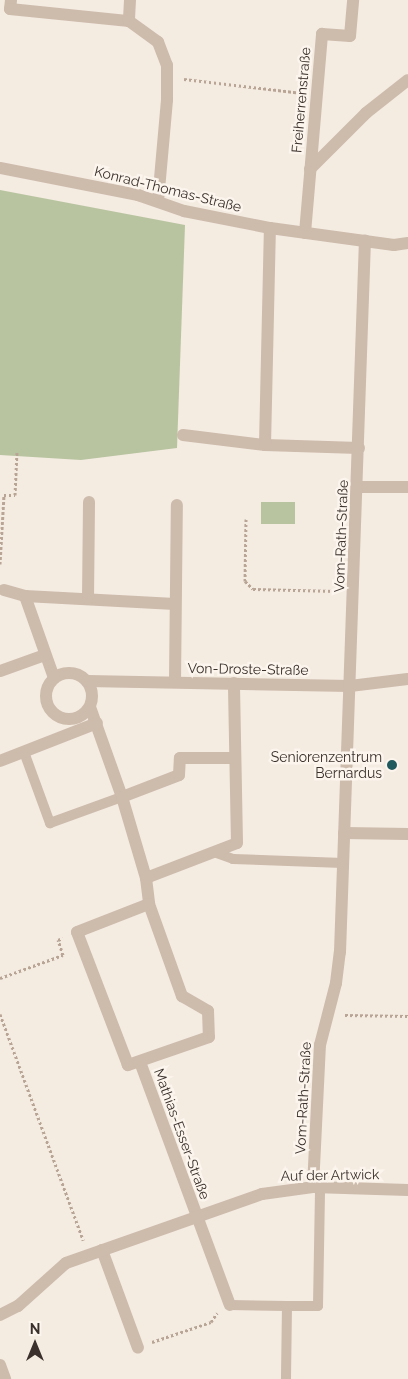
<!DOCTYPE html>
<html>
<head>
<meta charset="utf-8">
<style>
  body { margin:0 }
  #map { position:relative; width:408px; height:1379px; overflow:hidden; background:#f4ebe1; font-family:Raleway,sans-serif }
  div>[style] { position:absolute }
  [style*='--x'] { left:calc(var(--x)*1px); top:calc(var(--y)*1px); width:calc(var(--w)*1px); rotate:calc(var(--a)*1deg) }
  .green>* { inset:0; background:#b8c4a0; transform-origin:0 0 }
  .path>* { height:3px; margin-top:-1.5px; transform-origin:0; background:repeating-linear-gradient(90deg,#b9a596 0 2.5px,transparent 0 5px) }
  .service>* { height:10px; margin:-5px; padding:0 5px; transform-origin:5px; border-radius:5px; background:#cdbbac }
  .minor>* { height:12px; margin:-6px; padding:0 6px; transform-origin:6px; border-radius:6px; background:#cdbbac }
  .minor>.ring { margin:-6px; padding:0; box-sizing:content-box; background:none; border:12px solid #cdbbac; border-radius:50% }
  .dots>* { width:14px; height:14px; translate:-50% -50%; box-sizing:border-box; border:2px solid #fbf5ee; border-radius:50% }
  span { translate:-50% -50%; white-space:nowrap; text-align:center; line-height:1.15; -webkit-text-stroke:5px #fbf5ee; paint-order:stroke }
  .street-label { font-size:14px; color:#3b302b }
  .poi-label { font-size:14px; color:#3b302b }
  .right { translate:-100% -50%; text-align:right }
  .north { position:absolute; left:10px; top:1319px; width:50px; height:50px; -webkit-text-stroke:4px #fbf5ee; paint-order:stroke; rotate:0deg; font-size:14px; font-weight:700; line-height:20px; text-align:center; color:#3b302b }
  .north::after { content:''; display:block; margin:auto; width:18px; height:22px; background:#3b302b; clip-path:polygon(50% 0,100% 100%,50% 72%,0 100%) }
</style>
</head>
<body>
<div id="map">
  <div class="green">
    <i style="clip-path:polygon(0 190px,185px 225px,177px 448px,81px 460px,0 455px)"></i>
    <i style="left:261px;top:502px;width:34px;height:22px"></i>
  </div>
  <div class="path">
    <i style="--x:184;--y:79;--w:119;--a:6.8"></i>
    <i style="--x:246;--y:519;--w:62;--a:90.9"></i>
    <i style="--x:245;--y:581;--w:11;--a:45"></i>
    <i style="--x:253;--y:589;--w:83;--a:1.4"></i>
    <i style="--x:0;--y:564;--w:69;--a:-86.7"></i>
    <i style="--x:4;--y:495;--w:11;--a:0"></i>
    <i style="--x:15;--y:495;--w:44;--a:-87.4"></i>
    <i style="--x:0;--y:978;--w:67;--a:-20.1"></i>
    <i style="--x:63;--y:955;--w:16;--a:-108"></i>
    <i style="--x:58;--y:940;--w:5;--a:-22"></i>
    <i style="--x:0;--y:1014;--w:241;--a:69.8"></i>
    <i style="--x:345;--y:1015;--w:63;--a:0.9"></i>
    <i style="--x:152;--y:1342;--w:62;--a:-18.7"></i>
    <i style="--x:211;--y:1322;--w:11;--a:-56"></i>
  </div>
  <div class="service">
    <i style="--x:24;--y:752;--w:76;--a:69.9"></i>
    <i style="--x:50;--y:823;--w:77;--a:-19.9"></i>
    <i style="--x:214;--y:852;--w:20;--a:20"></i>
    <i style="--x:233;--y:859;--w:110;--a:2.1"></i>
    <i style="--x:230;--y:1305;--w:57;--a:1"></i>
    <i style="--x:287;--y:1306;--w:73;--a:90.8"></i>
    <i style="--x:287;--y:1306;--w:31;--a:0"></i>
    <i style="--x:318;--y:1306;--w:118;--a:-89"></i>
  </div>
  <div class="minor">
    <i style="--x:11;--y:0;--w:9;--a:96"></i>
    <i style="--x:10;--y:9;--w:120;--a:5.8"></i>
    <i style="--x:130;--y:0;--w:21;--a:93"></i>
    <i style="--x:129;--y:21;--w:36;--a:36"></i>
    <i style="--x:158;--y:42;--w:25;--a:69"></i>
    <i style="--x:167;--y:65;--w:35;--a:90"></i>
    <i style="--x:167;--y:100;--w:101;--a:95.1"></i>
    <i style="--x:0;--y:168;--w:141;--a:11.1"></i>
    <i style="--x:138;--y:195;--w:49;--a:19.2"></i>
    <i style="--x:184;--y:211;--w:88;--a:11.2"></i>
    <i style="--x:270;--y:228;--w:125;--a:7.8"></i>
    <i style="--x:394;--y:245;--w:14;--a:-8"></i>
    <i style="--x:310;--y:169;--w:79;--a:-45"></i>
    <i style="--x:366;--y:113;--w:53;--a:-38.2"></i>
    <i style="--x:305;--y:233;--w:200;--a:-85.1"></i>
    <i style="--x:322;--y:34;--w:28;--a:4"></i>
    <i style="--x:350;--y:36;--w:36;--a:-85"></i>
    <i style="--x:183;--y:435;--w:83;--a:7"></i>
    <i style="--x:265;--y:445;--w:94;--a:1.8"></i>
    <i style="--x:265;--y:445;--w:217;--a:-88.7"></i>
    <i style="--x:358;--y:487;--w:50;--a:0"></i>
    <i style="--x:4;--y:590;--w:22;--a:16"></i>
    <i style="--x:25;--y:596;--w:150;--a:3.1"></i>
    <i style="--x:25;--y:596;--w:87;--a:70.5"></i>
    <i style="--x:88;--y:599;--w:97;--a:-89.4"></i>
    <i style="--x:0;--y:671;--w:48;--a:-19.6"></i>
    <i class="ring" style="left:46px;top:673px;width:34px;height:34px"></i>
    <i style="--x:87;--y:681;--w:263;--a:1.1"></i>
    <i style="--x:350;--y:686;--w:58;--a:-6.9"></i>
    <i style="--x:175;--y:682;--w:177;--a:-89.4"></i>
    <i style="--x:90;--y:707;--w:96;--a:70.4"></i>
    <i style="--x:122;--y:797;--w:84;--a:73.5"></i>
    <i style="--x:146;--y:878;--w:26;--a:83"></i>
    <i style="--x:149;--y:904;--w:98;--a:70.3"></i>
    <i style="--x:182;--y:996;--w:30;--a:30"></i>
    <i style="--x:208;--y:1011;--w:26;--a:88"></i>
    <i style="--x:209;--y:1037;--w:86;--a:160.9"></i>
    <i style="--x:128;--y:1065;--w:142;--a:-111"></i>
    <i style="--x:77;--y:932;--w:77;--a:-21.3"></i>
    <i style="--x:0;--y:761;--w:104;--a:-21.4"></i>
    <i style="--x:122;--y:797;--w:61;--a:-21.1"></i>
    <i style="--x:179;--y:775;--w:17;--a:-87"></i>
    <i style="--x:180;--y:758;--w:54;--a:0"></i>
    <i style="--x:344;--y:833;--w:64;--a:0.9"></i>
    <i style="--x:146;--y:878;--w:97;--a:-21"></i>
    <i style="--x:237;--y:843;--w:160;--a:-91.1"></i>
    <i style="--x:140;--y:1062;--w:259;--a:69.7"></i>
    <i style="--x:313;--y:1187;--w:142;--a:-87.2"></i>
    <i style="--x:320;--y:1045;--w:64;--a:-75.5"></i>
    <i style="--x:336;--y:983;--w:31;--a:-83"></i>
    <i style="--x:340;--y:952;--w:712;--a:-87.99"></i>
    <i style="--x:102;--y:1250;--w:104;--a:69.8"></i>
    <i style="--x:0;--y:1315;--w:20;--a:-27"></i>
    <i style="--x:18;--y:1306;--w:64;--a:-41.9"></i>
    <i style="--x:66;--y:1263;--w:208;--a:-19.4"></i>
    <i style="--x:262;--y:1194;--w:51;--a:-7.8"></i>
    <i style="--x:313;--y:1187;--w:95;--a:1.8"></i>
    <i style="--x:0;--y:1365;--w:15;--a:70"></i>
  </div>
  <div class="dots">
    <i style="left:392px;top:765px;background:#1f5a5e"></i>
  </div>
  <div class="street-label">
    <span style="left:301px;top:100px;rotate:-85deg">Freiherrenstraße</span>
    <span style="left:168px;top:189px;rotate:14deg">Konrad-Thomas-Straße</span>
    <span style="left:341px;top:536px;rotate:-88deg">Vom-Rath-Straße</span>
    <span style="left:248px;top:669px;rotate:1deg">Von-Droste-Straße</span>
    <span style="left:303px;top:1098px;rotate:-87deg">Vom-Rath-Straße</span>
    <span style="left:182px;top:1134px;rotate:70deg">Mathias-Esser-Straße</span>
    <span style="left:330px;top:1175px;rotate:-1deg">Auf der Artwick</span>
  </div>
  <div class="poi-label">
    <span class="right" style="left:382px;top:765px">Seniorenzentrum<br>Bernardus</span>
  </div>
  <div class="north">N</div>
</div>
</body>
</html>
